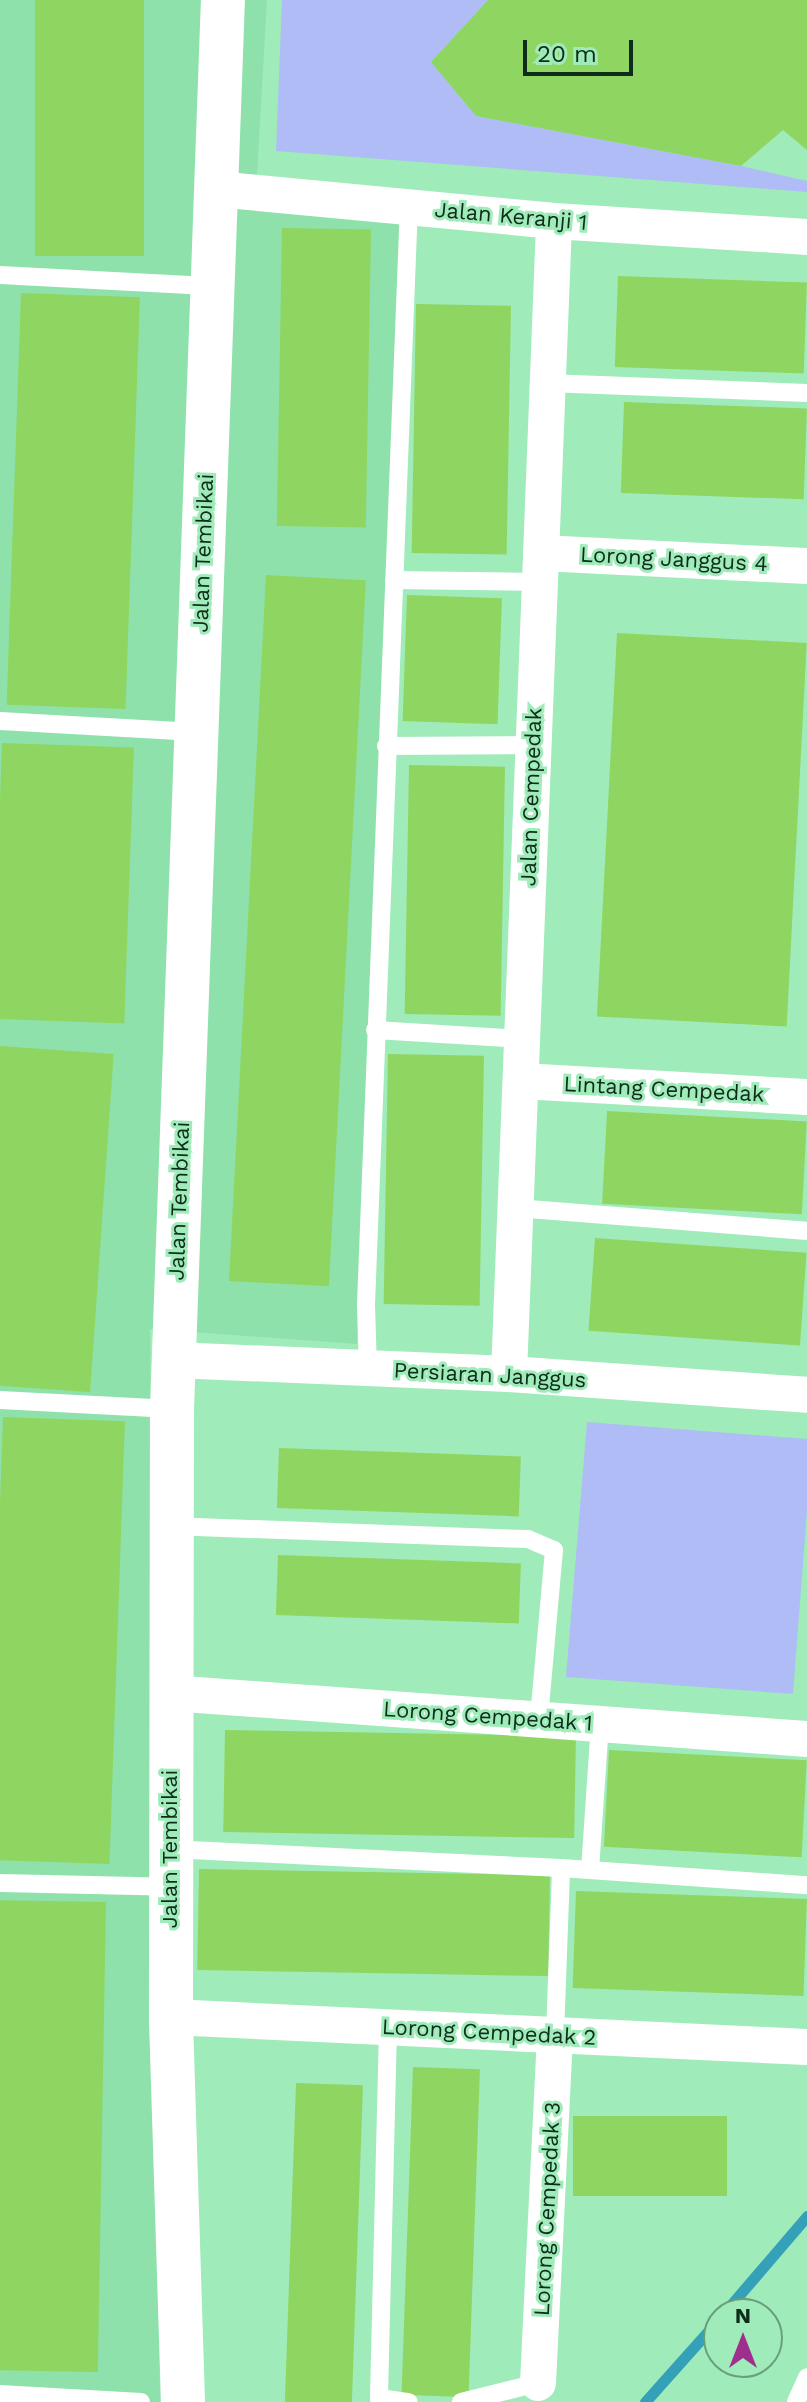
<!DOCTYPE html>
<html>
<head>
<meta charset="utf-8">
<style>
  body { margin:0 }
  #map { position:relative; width:807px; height:2402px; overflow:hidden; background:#a0ebba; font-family:"Work Sans",sans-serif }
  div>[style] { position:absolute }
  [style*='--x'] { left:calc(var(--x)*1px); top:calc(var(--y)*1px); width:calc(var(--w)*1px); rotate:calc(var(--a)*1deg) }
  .built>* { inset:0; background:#8fe1ac }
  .green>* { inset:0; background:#afbcf5 }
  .stream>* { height:11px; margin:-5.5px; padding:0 5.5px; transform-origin:5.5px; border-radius:5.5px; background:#34a1b8 }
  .building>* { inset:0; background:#8ed661; transform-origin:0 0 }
  .service>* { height:18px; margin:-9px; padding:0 9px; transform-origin:9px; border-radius:9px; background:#fff }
  .minor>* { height:36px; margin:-18px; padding:0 18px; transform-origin:18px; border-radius:18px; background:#fff }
  .tertiary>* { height:44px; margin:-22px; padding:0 22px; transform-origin:22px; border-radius:22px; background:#fff }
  span { translate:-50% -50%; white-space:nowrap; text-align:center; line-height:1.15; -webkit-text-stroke:6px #a0ebba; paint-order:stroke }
  .street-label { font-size:22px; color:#0e2d1a }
  .north { position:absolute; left:703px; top:2298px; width:80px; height:80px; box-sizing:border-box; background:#a0ebba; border:2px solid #669f7a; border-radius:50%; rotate:0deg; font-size:22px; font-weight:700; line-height:32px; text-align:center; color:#0e2d1a }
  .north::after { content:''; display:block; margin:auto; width:28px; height:36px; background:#9e2f8d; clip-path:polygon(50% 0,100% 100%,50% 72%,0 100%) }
  .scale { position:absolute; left:523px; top:40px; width:110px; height:36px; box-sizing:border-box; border:4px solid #0e2d1a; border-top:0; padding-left:10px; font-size:24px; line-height:28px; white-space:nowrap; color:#0e2d1a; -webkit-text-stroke:6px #a0ebba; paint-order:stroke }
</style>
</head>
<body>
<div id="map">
  <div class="built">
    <i style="clip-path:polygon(0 0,267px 0,256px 192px,402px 202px,357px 1344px,150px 1329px,160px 2402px,0 2402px)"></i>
  </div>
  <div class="green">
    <i style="clip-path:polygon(282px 0,488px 0,431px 62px,476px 116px,741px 166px,807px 181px,807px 192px,276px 151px)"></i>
    <i style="clip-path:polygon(587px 1422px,807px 1439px,807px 1510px,793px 1694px,566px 1677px)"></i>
  </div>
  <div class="stream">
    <i style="--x:723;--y:2314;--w:129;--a:-49.4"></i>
    <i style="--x:645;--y:2402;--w:111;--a:-48.3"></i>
  </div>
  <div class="building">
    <i style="left:35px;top:0;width:109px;height:256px"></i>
    <i style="clip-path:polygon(488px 0,807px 0,807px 150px,783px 130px,741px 166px,476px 116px,431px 62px)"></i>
    <i style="left:282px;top:228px;width:89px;height:298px;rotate:1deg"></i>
    <i style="left:618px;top:276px;width:189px;height:91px;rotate:2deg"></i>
    <i style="left:21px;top:293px;width:119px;height:412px;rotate:2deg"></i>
    <i style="left:416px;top:304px;width:95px;height:249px;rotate:1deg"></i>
    <i style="left:624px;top:402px;width:183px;height:91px;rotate:2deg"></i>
    <i style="left:266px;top:575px;width:100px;height:707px;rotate:3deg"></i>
    <i style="left:407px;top:595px;width:95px;height:126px;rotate:2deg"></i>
    <i style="left:617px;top:633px;width:190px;height:384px;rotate:3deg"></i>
    <i style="left:2px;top:743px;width:132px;height:276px;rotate:2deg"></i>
    <i style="left:409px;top:765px;width:96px;height:249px;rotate:1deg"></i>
    <i style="left:0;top:1046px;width:114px;height:339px;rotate:4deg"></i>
    <i style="left:388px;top:1054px;width:96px;height:250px;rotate:1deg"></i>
    <i style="left:607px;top:1111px;width:200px;height:93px;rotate:3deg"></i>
    <i style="left:595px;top:1238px;width:212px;height:93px;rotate:4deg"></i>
    <i style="left:3px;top:1417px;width:122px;height:443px;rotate:2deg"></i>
    <i style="left:279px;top:1448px;width:242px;height:60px;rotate:2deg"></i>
    <i style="left:278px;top:1555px;width:243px;height:60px;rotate:2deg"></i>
    <i style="left:225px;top:1730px;width:351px;height:102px;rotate:1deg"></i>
    <i style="left:609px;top:1750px;width:198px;height:97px;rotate:3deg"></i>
    <i style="left:199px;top:1869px;width:351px;height:101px;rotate:1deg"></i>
    <i style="left:576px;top:1891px;width:231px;height:97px;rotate:2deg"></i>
    <i style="left:106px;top:1902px;width:470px;height:106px;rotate:91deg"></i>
    <i style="left:413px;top:2067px;width:67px;height:328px;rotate:2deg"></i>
    <i style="left:296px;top:2083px;width:67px;height:319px;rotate:2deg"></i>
    <i style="left:573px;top:2116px;width:154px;height:80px"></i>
  </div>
  <div class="service">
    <i style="--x:0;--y:275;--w:213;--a:3"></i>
    <i style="--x:547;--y:383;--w:260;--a:2.2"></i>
    <i style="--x:394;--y:580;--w:146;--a:0.8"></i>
    <i style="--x:0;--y:721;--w:196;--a:3.2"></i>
    <i style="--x:386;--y:746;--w:147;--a:-0.4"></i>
    <i style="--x:375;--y:1030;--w:147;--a:3.5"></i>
    <i style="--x:516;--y:1208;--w:292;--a:4.5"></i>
    <i style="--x:368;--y:1369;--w:65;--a:-91.8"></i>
    <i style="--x:366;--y:1304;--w:1098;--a:-87.76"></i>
    <i style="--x:0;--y:1400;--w:172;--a:3"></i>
    <i style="--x:170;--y:1526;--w:358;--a:2.1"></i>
    <i style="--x:528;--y:1539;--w:28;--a:23"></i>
    <i style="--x:554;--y:1550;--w:170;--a:95.1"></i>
    <i style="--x:170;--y:1849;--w:391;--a:2.8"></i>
    <i style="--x:561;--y:1868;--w:247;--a:4"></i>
    <i style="--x:590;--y:1870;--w:146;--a:-86.1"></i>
    <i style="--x:0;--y:1883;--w:170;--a:1.3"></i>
    <i style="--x:388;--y:2028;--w:370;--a:91.4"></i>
    <i style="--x:379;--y:2398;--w:30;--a:8"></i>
    <i style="--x:555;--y:2035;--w:167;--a:-87.9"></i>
    <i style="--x:0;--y:2394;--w:141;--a:3.2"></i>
    <i style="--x:461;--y:2402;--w:79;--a:-13.9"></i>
    <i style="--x:796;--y:2402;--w:27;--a:-66"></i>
  </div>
  <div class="minor">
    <i style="--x:216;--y:189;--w:340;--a:5.4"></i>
    <i style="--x:554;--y:221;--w:254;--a:3.6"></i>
    <i style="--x:541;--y:553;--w:266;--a:2.8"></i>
    <i style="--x:521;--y:1081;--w:286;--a:3.2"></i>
    <i style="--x:174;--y:1360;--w:335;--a:2.4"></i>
    <i style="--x:509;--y:1374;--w:299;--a:4"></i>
    <i style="--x:509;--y:1374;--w:1154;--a:-87.76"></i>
    <i style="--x:170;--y:1693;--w:639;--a:4.13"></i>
    <i style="--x:171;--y:2017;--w:637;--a:2.7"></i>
    <i style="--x:538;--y:2383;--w:348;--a:-87.2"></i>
  </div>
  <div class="tertiary">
    <i style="--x:183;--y:2402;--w:385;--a:-91.8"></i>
    <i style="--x:171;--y:2017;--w:608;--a:-89.91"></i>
    <i style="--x:172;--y:1409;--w:1410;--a:-87.93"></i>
  </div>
  <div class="street-label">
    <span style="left:511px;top:216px;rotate:5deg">Jalan Keranji 1</span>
    <span style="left:203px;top:553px;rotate:-88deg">Jalan Tembikai</span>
    <span style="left:674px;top:559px;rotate:3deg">Lorong Janggus 4</span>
    <span style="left:531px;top:797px;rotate:-88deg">Jalan Cempedak</span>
    <span style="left:664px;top:1089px;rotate:3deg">Lintang Cempedak</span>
    <span style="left:179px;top:1201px;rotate:-88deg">Jalan Tembikai</span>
    <span style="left:490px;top:1375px;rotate:3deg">Persiaran Janggus</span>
    <span style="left:488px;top:1716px;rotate:4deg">Lorong Cempedak 1</span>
    <span style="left:170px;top:1849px;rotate:-90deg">Jalan Tembikai</span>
    <span style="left:489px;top:2032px;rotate:3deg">Lorong Cempedak 2</span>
    <span style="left:547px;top:2209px;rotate:-87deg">Lorong Cempedak 3</span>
  </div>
  <div class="north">N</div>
  <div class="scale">20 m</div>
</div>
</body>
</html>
